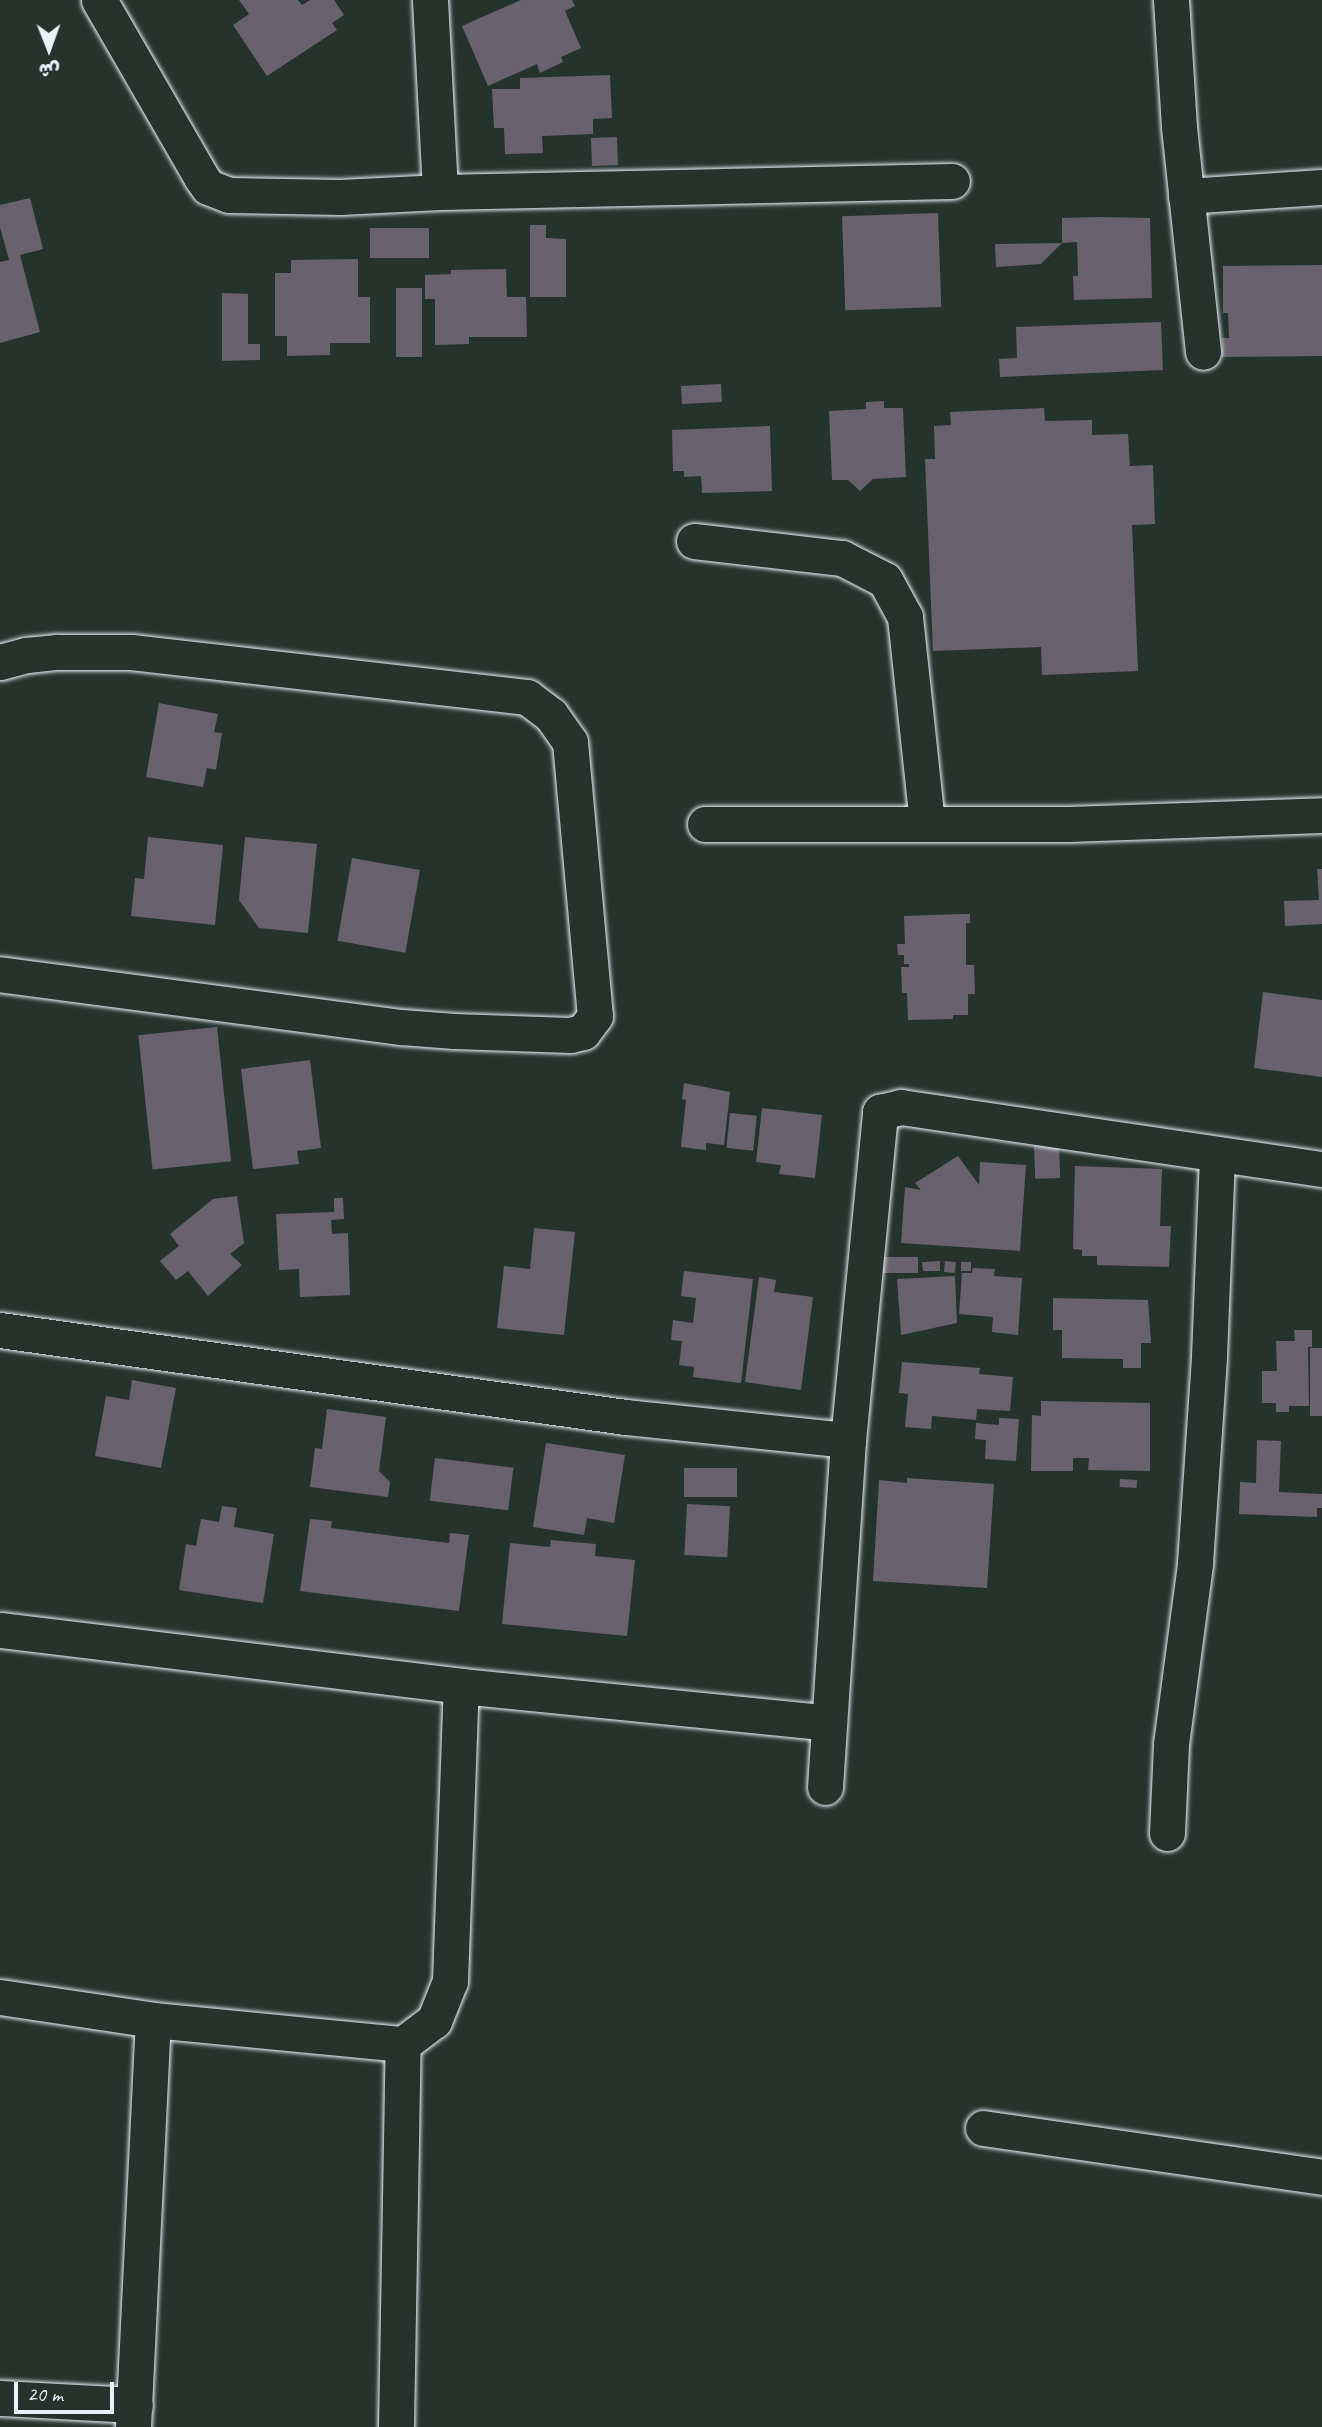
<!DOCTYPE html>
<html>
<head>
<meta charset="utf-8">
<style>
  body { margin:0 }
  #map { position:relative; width:1322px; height:2427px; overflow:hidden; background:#26332d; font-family:Caveat,"Playpen Sans Arabic",sans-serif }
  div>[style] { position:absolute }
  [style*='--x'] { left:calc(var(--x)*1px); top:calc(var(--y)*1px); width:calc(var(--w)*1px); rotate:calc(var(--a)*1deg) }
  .building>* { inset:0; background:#68626c; transform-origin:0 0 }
  .roads { filter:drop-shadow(0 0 2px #e8f1f8) drop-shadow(0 0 2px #e8f1f8) }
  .minor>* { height:35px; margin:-17.5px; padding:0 17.5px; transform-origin:17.5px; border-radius:17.5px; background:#26332d }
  span { translate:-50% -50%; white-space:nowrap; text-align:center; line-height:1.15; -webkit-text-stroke:7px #26332d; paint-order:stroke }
  .north { position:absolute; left:14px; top:14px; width:70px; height:70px; -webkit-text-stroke:5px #26332d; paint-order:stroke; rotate:179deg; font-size:19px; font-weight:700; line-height:28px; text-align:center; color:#e8f1f8 }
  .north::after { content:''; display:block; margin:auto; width:24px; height:32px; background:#e8f1f8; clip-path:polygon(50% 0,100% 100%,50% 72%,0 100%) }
  .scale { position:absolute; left:14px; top:2382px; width:100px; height:32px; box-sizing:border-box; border:4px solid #e8f1f8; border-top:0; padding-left:9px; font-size:21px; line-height:24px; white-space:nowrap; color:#e8f1f8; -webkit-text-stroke:5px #26332d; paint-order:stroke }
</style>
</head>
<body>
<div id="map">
  <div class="building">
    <i style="clip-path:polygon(239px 0,298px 0,302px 5px,310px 0,334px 0,344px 15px,332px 23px,337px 30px,267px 76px,233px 25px,249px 14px)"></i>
    <i style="clip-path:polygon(521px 0,572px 0,575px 6px,565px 11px,581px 48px,561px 57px,563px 62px,540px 73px,537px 64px,488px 86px,462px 26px)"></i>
    <i style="clip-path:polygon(610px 75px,612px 118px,593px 119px,593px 134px,542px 136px,543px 153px,505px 154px,504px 128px,494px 128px,492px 89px,520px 89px,520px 78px)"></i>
    <i style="left:617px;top:137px;width:28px;height:26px;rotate:88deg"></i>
    <i style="clip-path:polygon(30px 198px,43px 249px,20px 255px,40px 332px,0 343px,0 262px,9px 260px,0 227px,0 205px)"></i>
    <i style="left:938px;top:213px;width:94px;height:96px;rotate:88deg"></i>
    <i style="clip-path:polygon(1099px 217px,1150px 218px,1152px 298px,1074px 300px,1073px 276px,1078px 276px,1077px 242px,1062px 243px,1062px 218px)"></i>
    <i style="clip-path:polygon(530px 225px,546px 225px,546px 238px,566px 239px,566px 297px,530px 297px)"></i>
    <i style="left:370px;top:228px;width:59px;height:30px"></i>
    <i style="clip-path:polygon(1062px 243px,1041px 264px,996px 267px,995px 244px)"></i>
    <i style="clip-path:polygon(358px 259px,358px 297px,370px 297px,370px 343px,330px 343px,330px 355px,287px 356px,287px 336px,275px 336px,275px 273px,291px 273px,291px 260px)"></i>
    <i style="clip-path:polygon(1322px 265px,1322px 356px,1222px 357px,1222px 338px,1229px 338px,1228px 313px,1223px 313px,1223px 266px)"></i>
    <i style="clip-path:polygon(506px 269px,507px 297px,526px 297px,527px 337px,469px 337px,469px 344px,435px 345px,435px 299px,425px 299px,425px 275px,451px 274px,451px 270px)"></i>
    <i style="left:396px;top:288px;width:26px;height:69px"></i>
    <i style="clip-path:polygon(222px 293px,248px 294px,248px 344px,260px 344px,260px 360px,222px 361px)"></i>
    <i style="clip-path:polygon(1161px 322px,1163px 370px,1000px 377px,999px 359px,1017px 358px,1016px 327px)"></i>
    <i style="left:721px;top:384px;width:18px;height:40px;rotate:87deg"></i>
    <i style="clip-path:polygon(884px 401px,884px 408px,903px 408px,906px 477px,873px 479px,860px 491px,848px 480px,832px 480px,829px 411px,866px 409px,866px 402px)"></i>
    <i style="clip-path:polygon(1044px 408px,1045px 421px,1092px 420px,1092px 435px,1128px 434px,1130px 466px,1153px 465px,1155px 524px,1132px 525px,1138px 671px,1042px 675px,1041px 647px,933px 651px,925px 459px,935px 459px,934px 426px,951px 425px,950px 412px)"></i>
    <i style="clip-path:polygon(770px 426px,772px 491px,702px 493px,701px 476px,684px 477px,684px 471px,673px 471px,672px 430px)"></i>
    <i style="clip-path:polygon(159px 703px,218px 714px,214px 732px,222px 733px,216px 770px,207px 768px,203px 787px,146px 777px)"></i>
    <i style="clip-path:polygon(148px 837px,223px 845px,215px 925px,131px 916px,135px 878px,144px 879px)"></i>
    <i style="clip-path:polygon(245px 837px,317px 844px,308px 933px,259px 928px,239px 900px)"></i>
    <i style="left:352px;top:858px;width:69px;height:84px;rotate:10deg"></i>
    <i style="clip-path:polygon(1317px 869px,1322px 869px,1322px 924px,1285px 926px,1284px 901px,1319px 900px)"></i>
    <i style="clip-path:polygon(961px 914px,970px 914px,970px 923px,966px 923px,966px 965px,974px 965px,975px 994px,968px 994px,968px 1015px,953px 1015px,953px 1019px,908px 1020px,907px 993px,902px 993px,901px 967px,909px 967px,909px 964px,904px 964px,904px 955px,898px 955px,897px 944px,905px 944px,904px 916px)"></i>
    <i style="clip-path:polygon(1263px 992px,1322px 1000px,1322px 1077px,1254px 1068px)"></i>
    <i style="left:217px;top:1027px;width:135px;height:79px;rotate:84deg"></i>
    <i style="clip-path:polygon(310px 1060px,321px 1148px,297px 1151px,299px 1164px,253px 1169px,241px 1069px)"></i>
    <i style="clip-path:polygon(684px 1083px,730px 1092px,724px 1145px,706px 1143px,706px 1150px,681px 1147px,686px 1100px,682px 1099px)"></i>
    <i style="clip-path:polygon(762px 1108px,822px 1115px,815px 1178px,779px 1174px,781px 1165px,756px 1162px)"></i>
    <i style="left:730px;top:1113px;width:27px;height:35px;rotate:6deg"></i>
    <i style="left:1059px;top:1144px;width:34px;height:25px;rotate:88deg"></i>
    <i style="clip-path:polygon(958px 1156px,979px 1185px,980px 1162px,1026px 1165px,1020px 1251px,901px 1243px,905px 1187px,921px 1190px,915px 1183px)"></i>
    <i style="clip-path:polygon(1075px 1166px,1162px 1169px,1160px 1226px,1171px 1226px,1169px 1267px,1097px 1265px,1097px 1256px,1082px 1256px,1082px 1250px,1073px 1249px)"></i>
    <i style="clip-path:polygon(237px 1196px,244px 1243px,230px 1254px,242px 1265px,208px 1296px,188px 1271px,176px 1280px,160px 1261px,179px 1246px,170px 1234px,213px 1199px)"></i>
    <i style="clip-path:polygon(334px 1198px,343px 1198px,344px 1219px,331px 1220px,332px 1234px,348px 1233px,350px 1295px,300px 1297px,299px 1269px,279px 1270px,276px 1214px,334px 1212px)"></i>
    <i style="clip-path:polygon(534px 1228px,575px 1232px,564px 1335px,497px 1328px,504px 1266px,530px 1269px)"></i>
    <i style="left:879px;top:1257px;width:39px;height:16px"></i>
    <i style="clip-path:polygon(940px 1261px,940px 1271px,923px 1271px,922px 1262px)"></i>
    <i style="left:945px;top:1261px;width:11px;height:11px;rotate:5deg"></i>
    <i style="left:961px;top:1262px;width:10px;height:9px"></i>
    <i style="clip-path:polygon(973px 1268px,995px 1269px,994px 1276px,1022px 1278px,1018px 1335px,992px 1332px,993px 1317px,959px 1314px,962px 1273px,972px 1273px)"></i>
    <i style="clip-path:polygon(684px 1271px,753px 1279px,741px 1383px,693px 1377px,694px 1367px,679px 1365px,682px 1341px,671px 1340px,673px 1320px,693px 1323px,696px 1298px,681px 1296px)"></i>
    <i style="clip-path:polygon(955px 1276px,957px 1323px,901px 1335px,897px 1279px)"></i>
    <i style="clip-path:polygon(759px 1277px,776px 1280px,774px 1292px,813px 1297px,801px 1390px,745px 1382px)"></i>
    <i style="clip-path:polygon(1053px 1298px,1148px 1300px,1151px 1343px,1141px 1343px,1141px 1368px,1123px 1368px,1123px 1359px,1062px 1358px,1062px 1330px,1053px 1330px)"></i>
    <i style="clip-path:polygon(1294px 1330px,1312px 1330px,1312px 1347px,1308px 1347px,1309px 1406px,1289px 1406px,1289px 1412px,1276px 1412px,1276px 1403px,1262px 1403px,1262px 1371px,1277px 1371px,1276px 1341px,1295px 1341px)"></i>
    <i style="left:1310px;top:1348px;width:12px;height:68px"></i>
    <i style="clip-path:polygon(902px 1362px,980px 1368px,979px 1374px,1013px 1377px,1010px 1411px,977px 1409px,976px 1420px,932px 1416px,931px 1429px,905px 1427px,908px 1394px,899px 1393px)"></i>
    <i style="clip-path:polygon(132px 1380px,176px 1388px,161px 1468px,95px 1456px,106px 1396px,129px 1400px)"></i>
    <i style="clip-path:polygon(1041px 1401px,1150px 1403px,1150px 1471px,1088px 1470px,1089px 1458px,1073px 1458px,1073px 1471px,1031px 1471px,1032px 1415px,1041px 1416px)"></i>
    <i style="clip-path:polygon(327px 1409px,386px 1417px,379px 1471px,390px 1482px,388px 1497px,310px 1487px,315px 1448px,322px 1449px)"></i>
    <i style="clip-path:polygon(999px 1418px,1019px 1419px,1016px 1461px,985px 1459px,986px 1440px,975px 1439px,976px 1423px,999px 1425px)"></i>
    <i style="clip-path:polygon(1257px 1440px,1281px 1441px,1279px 1492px,1322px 1494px,1322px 1508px,1317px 1508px,1317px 1517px,1239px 1514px,1240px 1482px,1256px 1483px)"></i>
    <i style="clip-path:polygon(546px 1443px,625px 1455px,614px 1523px,587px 1518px,584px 1535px,533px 1527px)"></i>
    <i style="left:435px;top:1458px;width:79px;height:43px;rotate:7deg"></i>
    <i style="left:684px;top:1468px;width:53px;height:29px"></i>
    <i style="clip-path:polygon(907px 1478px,994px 1484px,987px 1588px,873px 1581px,879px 1480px,907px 1483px)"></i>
    <i style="left:1120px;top:1479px;width:17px;height:8px;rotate:3deg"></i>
    <i style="left:687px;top:1504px;width:43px;height:51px;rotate:3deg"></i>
    <i style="clip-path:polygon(222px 1506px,237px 1508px,234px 1527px,274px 1534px,263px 1603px,179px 1590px,186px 1544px,196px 1546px,201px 1519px,219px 1522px)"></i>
    <i style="clip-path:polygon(310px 1519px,332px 1521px,331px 1528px,449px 1543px,450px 1533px,469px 1535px,459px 1611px,300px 1591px)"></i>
    <i style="clip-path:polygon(551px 1540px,596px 1544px,595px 1556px,635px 1560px,627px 1636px,502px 1624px,510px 1543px,550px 1547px)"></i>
  </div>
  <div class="roads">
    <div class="minor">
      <i style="--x:99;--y:0;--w:204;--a:60"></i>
      <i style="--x:201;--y:177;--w:12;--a:55"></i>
      <i style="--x:208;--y:187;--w:22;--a:21"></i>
      <i style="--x:229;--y:195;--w:111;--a:1"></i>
      <i style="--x:340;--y:197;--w:100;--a:-2.9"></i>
      <i style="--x:440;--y:192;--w:512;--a:-1.23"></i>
      <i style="--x:430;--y:0;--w:192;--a:87"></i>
      <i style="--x:1171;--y:0;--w:127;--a:86.4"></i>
      <i style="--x:1179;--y:127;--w:226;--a:83.9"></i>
      <i style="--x:1186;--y:196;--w:136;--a:-3.8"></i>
      <i style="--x:694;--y:541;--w:149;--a:6.6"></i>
      <i style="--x:842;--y:558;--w:48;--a:27.1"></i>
      <i style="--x:885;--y:580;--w:42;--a:61.6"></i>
      <i style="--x:905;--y:617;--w:208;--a:83.9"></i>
      <i style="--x:0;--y:662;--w:28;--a:-15"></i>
      <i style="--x:27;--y:655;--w:30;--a:-6"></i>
      <i style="--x:57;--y:652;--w:74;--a:0"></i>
      <i style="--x:131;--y:652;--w:399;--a:6.5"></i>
      <i style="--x:527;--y:697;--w:30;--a:37"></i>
      <i style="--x:551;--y:715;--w:33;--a:55"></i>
      <i style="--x:570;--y:742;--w:275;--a:84.8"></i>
      <i style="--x:595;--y:1016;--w:20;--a:127"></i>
      <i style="--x:583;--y:1032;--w:13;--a:167"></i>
      <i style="--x:570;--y:1035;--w:116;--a:-178"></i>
      <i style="--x:454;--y:1031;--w:53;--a:-175.7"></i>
      <i style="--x:401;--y:1027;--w:404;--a:-172.5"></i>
      <i style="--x:705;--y:824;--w:363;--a:0"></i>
      <i style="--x:1068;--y:824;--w:254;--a:-2"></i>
      <i style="--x:0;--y:1330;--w:631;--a:7.92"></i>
      <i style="--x:625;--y:1417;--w:224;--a:5.9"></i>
      <i style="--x:0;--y:1630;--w:464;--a:6.9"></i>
      <i style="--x:461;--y:1686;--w:370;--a:5.7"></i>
      <i style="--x:825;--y:1787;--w:348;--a:-86.2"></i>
      <i style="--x:848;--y:1440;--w:330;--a:-84.4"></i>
      <i style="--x:880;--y:1112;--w:22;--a:-13"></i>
      <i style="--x:901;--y:1107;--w:426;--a:8.4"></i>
      <i style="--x:1167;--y:1833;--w:89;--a:-87.4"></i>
      <i style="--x:1171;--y:1744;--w:183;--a:-82.4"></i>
      <i style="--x:1195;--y:1563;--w:207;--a:-86.1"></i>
      <i style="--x:1209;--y:1356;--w:202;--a:-87.7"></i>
      <i style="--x:0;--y:1997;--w:155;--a:8.5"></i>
      <i style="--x:153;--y:2020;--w:251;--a:5.5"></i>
      <i style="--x:403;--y:2044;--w:39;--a:-37"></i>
      <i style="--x:434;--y:2021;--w:43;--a:-68.2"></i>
      <i style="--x:450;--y:1981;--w:295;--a:-87.9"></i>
      <i style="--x:983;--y:2128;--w:343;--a:8.2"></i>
      <i style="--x:0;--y:2398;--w:135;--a:3"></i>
      <i style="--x:133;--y:2427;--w:407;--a:-87.2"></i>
      <i style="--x:396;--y:2427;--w:383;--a:-89"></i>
    </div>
  </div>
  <div class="north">ش</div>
  <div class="scale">20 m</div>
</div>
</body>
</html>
